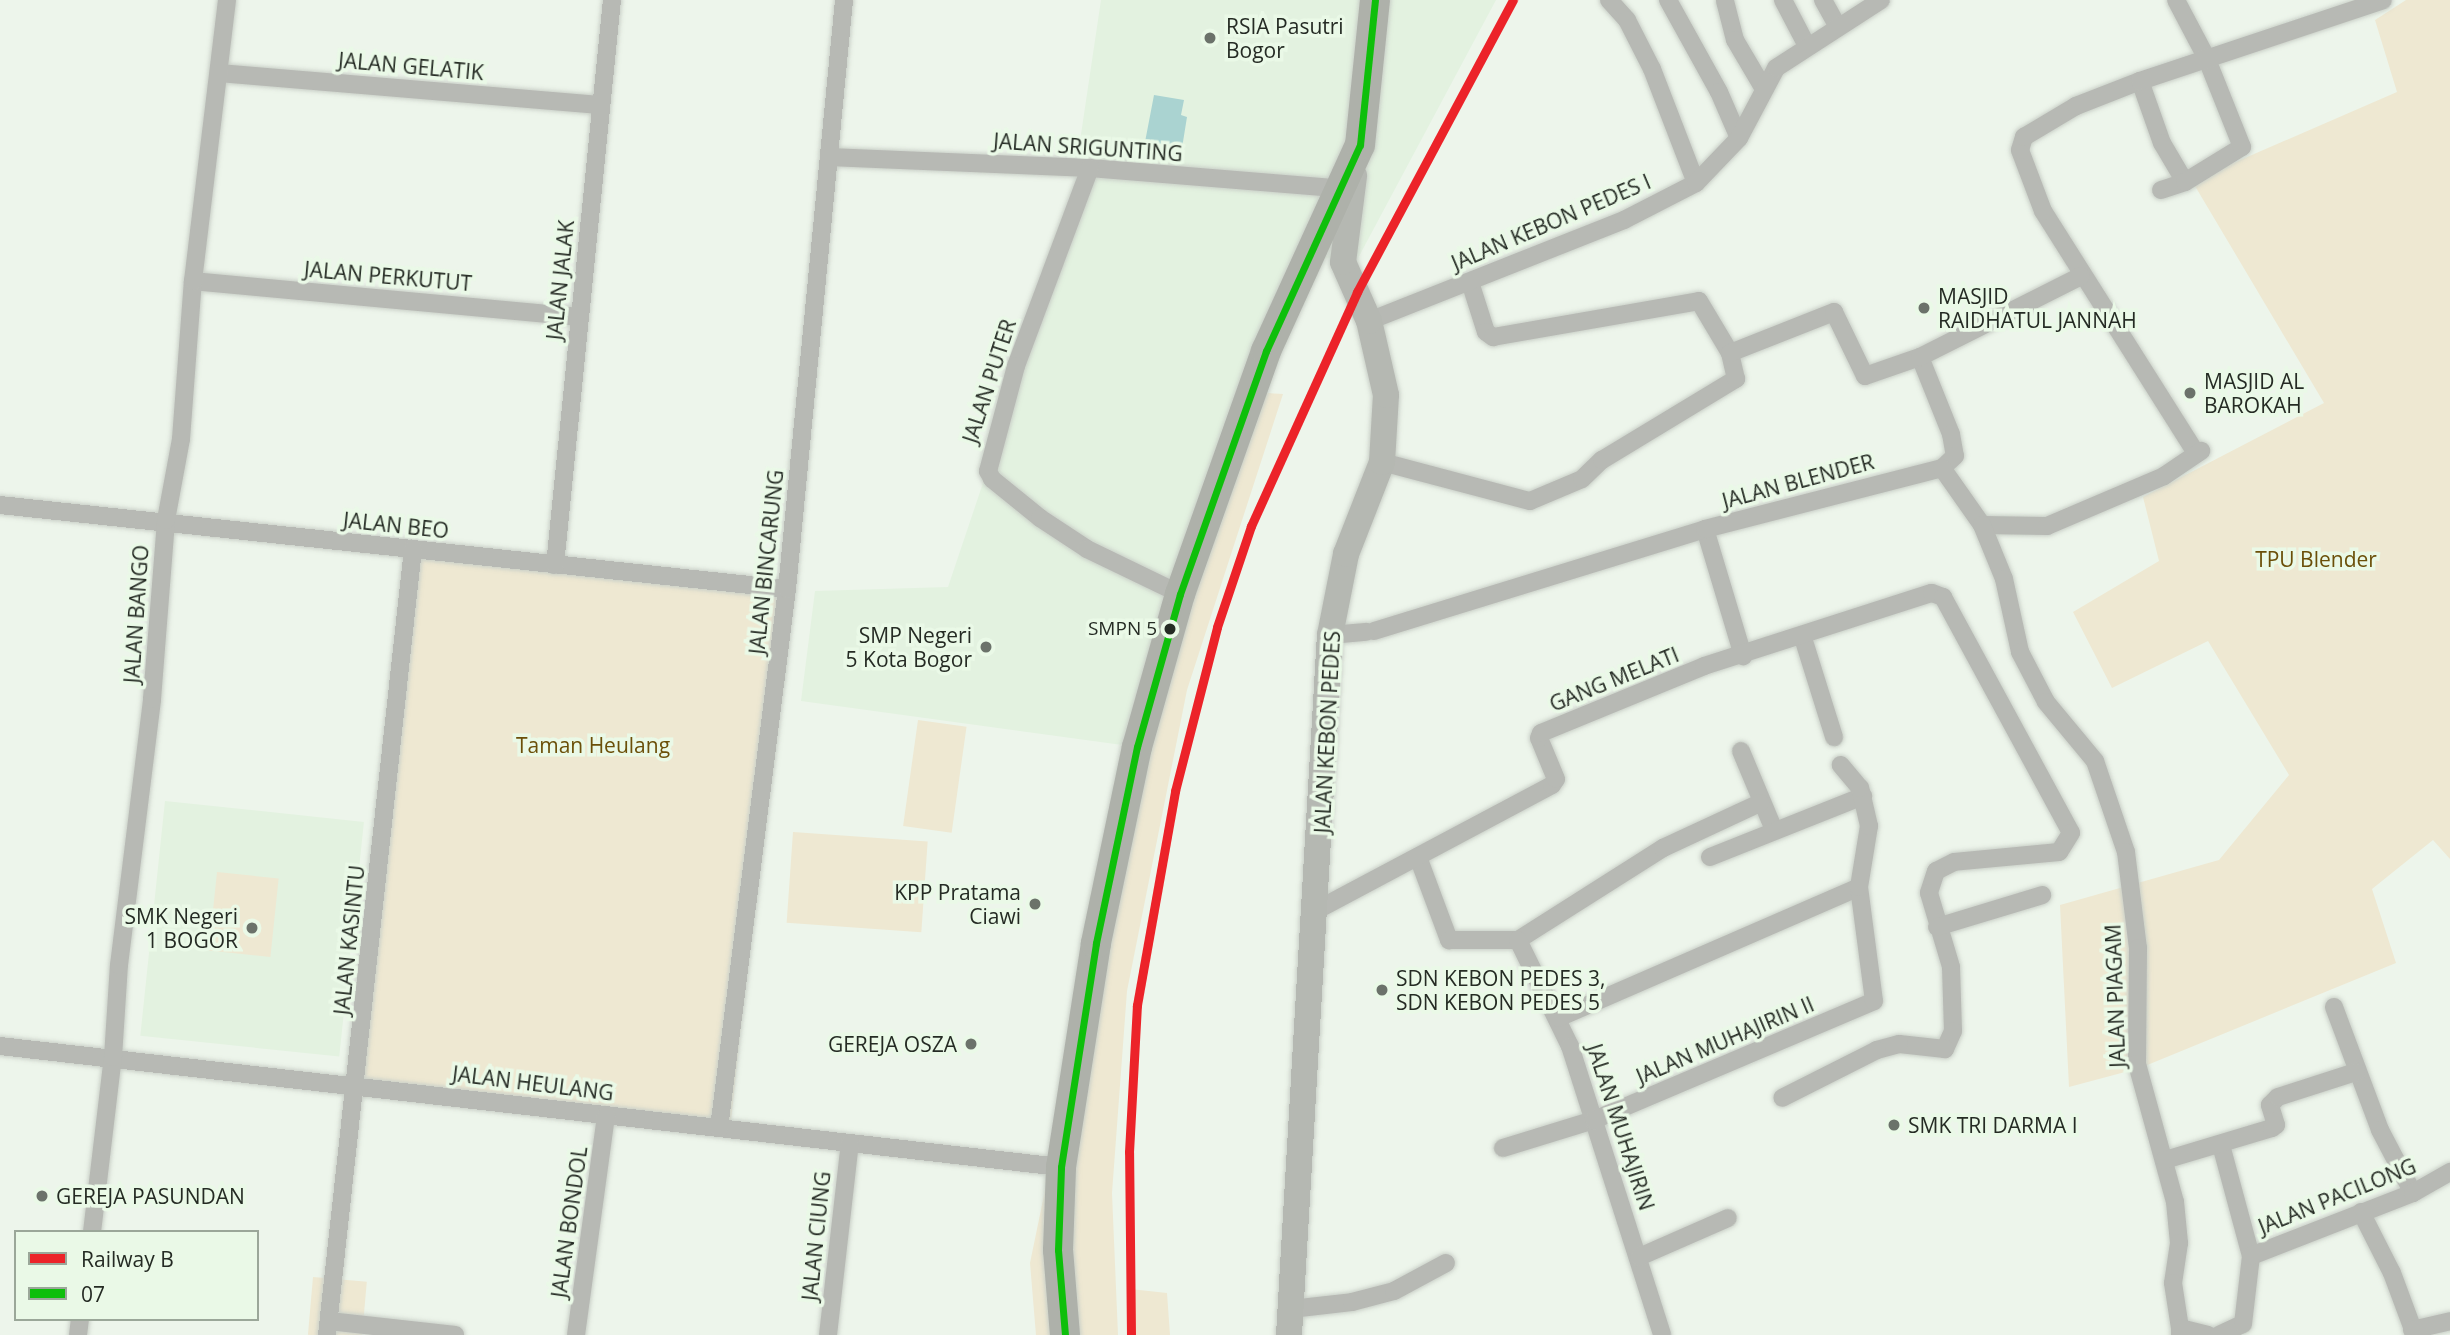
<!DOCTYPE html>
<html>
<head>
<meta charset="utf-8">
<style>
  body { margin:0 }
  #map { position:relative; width:2450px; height:1335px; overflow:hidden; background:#edf5eb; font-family:"Open Sans",sans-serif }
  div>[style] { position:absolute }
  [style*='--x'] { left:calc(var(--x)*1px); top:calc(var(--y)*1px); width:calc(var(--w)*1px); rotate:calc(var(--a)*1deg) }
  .built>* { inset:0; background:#e3f2e0; transform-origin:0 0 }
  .green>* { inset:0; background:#eee8d2; transform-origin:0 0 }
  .water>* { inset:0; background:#aad3d1 }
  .roads { filter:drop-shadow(0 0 2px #cad0c8) drop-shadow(0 0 2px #cad0c8) }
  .minor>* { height:18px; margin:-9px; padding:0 9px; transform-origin:9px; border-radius:9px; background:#b7b9b4 }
  .secondary>* { height:26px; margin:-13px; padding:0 13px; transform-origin:13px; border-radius:13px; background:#b5b8b2 }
  .primary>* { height:30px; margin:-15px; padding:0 15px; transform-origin:15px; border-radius:15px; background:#aeb1aa }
  .bus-1>* { height:7px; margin:-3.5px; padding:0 3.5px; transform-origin:3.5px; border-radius:3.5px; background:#0ebf0b }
  .rail-1>* { height:9px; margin:-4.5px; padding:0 4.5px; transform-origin:4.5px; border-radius:4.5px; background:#ec2329 }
  .dots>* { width:19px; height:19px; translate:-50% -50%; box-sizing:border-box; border:4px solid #eaf9e7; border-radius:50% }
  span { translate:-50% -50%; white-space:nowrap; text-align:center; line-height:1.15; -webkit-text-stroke:7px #eaf9e7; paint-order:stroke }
  .bus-label { font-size:19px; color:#252b24 }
  .right { translate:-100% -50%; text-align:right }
  .poi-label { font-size:21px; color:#252b24 }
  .left { translate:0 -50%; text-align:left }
  .street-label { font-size:21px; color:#252b24 }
  .park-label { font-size:21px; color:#6b4f09 }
  .legend { position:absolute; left:14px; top:1230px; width:245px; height:91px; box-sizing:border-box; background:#eaf9e7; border:2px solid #9ba799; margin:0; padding:9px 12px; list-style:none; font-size:21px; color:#252b24 }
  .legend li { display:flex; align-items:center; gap:14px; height:35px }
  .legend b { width:35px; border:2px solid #9ba799 }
</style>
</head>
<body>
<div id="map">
  <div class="built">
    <i style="clip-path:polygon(1101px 0,1496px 0,1349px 275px,1331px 258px,1316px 259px,1303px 270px,1137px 747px,801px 701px,815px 591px,948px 587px,1088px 171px,1080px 141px)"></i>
    <i style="left:165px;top:801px;width:200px;height:236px;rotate:6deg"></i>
  </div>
  <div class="green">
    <i style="clip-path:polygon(2406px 0,2450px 0,2450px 859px,2433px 840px,2372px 889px,2396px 963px,2140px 1068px,2069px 1087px,2060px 905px,2219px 860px,2289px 775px,2208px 641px,2112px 688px,2073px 612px,2159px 561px,2143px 497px,2324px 403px,2192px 181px,2397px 92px,2375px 20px)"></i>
    <i style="clip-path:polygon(1251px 392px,1283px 394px,1187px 690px,1127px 991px,1112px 1193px,1118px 1335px,1036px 1335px,1030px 1263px,1096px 943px)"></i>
    <i style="left:413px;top:549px;width:376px;height:541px;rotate:6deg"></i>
    <i style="left:918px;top:720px;width:49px;height:107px;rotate:8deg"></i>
    <i style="left:793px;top:832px;width:135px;height:91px;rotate:4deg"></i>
    <i style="left:217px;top:872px;width:62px;height:79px;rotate:6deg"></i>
    <i style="left:313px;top:1277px;width:54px;height:58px;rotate:5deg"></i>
    <i style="clip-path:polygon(1130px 1289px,1167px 1293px,1170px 1335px,1133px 1335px)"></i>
  </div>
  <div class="water">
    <i style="clip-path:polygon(1154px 95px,1184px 100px,1181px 115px,1187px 117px,1182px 148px,1145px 142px)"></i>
  </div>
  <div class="roads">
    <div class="minor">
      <i style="--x:1609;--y:0;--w:27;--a:48"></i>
      <i style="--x:1627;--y:20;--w:55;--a:63"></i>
      <i style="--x:1652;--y:69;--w:122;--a:68.9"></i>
      <i style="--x:1668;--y:0;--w:105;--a:61"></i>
      <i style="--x:1719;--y:92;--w:50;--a:66.5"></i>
      <i style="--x:1783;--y:0;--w:50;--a:62.4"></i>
      <i style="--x:1823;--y:0;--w:31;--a:61"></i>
      <i style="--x:1725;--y:1;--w:40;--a:75.6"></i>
      <i style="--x:1735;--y:40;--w:57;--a:59.4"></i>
      <i style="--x:219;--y:73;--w:382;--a:4.8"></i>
      <i style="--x:2140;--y:81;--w:66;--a:70.5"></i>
      <i style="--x:2162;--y:143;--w:45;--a:59.5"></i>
      <i style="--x:829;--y:157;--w:261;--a:2.4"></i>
      <i style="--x:1090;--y:168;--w:254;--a:4.7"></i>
      <i style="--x:1090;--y:168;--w:211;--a:110.5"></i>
      <i style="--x:1016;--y:366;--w:109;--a:104.9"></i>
      <i style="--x:988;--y:471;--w:9;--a:63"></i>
      <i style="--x:992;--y:479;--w:62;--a:39.1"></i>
      <i style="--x:1040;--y:518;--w:56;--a:33.4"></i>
      <i style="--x:1087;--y:549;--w:103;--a:25.8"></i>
      <i style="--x:2161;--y:190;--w:25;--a:-18"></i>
      <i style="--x:2185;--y:182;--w:67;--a:-31.6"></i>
      <i style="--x:2242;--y:147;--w:97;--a:-111.8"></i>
      <i style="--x:2206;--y:57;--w:64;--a:-117.8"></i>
      <i style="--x:193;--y:281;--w:388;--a:5.3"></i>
      <i style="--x:1470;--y:282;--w:52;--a:72.3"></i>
      <i style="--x:1486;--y:332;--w:9;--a:36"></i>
      <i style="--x:1493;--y:337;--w:209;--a:-9.9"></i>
      <i style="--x:1699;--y:301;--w:61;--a:59.2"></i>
      <i style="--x:1369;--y:321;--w:274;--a:-21.6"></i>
      <i style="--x:1624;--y:220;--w:81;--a:-27.2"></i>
      <i style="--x:1696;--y:183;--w:62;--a:-46.3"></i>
      <i style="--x:1739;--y:138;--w:79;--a:-62.1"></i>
      <i style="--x:1776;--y:68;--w:125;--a:-32.9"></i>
      <i style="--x:1920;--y:357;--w:83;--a:68.1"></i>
      <i style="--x:1951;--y:434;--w:22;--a:80"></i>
      <i style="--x:1955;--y:456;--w:18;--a:137"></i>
      <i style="--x:2196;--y:453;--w:286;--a:-122.3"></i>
      <i style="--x:2043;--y:211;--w:65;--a:-110.7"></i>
      <i style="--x:2020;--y:150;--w:14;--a:-73"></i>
      <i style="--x:2024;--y:137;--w:61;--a:-30.8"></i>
      <i style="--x:2076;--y:106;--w:69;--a:-21.3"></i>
      <i style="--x:2140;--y:81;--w:256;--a:-18.4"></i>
      <i style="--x:1382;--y:462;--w:153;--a:14.8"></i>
      <i style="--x:1530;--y:501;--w:56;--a:-22.9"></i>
      <i style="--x:1582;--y:479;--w:28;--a:-44"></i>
      <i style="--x:1602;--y:460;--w:157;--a:-31.2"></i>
      <i style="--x:1736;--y:379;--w:27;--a:-103"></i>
      <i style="--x:1730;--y:353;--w:112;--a:-21.5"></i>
      <i style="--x:1834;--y:312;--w:71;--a:64.2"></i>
      <i style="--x:1865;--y:376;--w:58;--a:-19.1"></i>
      <i style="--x:1920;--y:357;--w:180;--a:-26.7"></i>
      <i style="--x:0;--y:505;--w:791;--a:6.09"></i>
      <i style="--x:1982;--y:525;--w:65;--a:0.9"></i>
      <i style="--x:2047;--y:526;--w:127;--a:-23.1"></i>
      <i style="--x:2164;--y:476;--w:45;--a:-34"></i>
      <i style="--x:1705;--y:529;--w:133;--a:73.3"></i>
      <i style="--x:555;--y:565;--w:568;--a:-84.24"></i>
      <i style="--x:1374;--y:631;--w:346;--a:-17.1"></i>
      <i style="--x:1705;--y:529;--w:245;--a:-14.4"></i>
      <i style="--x:1942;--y:468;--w:70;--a:54.9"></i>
      <i style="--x:1982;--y:525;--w:58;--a:67.8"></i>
      <i style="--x:2004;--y:579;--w:75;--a:77.6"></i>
      <i style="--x:2020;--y:652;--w:56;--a:62.5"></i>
      <i style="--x:2046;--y:702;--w:77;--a:50.3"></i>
      <i style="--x:2095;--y:761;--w:96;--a:71.2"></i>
      <i style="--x:2126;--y:852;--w:97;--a:82.9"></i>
      <i style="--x:2138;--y:948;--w:116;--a:90.5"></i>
      <i style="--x:2137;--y:1064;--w:143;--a:74.6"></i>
      <i style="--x:2175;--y:1202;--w:41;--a:84.4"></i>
      <i style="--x:2179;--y:1243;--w:40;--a:98.5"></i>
      <i style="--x:2173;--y:1283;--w:46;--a:81.2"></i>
      <i style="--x:1330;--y:635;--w:36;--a:-5"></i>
      <i style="--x:1803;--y:638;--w:104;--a:72.6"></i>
      <i style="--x:1741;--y:751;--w:86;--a:67.3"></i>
      <i style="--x:1418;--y:857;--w:89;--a:69.5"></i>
      <i style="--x:1449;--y:940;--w:69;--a:0"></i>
      <i style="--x:1518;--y:940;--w:172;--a:-32.4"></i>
      <i style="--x:1663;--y:848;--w:107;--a:-24.9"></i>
      <i style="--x:1710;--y:857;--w:165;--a:-21.7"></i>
      <i style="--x:1317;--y:910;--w:266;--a:-28"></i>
      <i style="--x:1552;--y:785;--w:7;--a:-56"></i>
      <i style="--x:1556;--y:779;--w:44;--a:-112.5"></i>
      <i style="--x:1539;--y:738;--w:5;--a:-68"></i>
      <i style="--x:1541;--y:733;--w:176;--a:-22.3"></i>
      <i style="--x:1704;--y:666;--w:239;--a:-17.8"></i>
      <i style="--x:1932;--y:593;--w:12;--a:20"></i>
      <i style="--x:1943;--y:597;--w:268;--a:61.5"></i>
      <i style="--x:2071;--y:833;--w:22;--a:122"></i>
      <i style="--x:2059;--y:852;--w:105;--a:174.6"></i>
      <i style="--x:1954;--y:862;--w:20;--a:153"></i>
      <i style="--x:1936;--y:871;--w:23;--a:108"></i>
      <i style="--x:1929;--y:893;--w:77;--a:73.4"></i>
      <i style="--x:1951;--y:967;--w:64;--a:88.2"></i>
      <i style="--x:1953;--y:1031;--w:20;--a:114"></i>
      <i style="--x:1945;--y:1049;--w:46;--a:-173.8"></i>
      <i style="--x:1899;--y:1044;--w:23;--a:165"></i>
      <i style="--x:1877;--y:1050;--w:106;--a:153.2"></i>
      <i style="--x:1937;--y:927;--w:110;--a:-16.9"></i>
      <i style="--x:1518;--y:940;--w:118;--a:63.9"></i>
      <i style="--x:1570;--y:1046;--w:303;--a:72.3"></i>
      <i style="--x:2334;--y:1007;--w:131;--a:69.5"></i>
      <i style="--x:2380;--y:1130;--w:71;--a:62.4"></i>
      <i style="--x:1558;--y:1018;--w:328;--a:-23.5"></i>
      <i style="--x:0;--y:1046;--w:1068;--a:6.51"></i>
      <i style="--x:719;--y:1128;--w:543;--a:-82.81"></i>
      <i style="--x:787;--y:589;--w:592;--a:-84.47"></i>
      <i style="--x:2221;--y:1145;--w:115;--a:74.9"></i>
      <i style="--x:1503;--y:1148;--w:95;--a:-17.1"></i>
      <i style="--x:1594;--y:1120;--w:304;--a:-23"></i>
      <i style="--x:1874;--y:1001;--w:115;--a:-97.5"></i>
      <i style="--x:1859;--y:887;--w:62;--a:-80.7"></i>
      <i style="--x:1869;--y:826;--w:39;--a:-103"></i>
      <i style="--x:1860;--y:788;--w:30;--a:-130"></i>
      <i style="--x:2165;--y:1160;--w:112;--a:-16.7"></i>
      <i style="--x:2272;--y:1128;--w:5;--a:-37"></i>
      <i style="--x:2276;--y:1125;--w:21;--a:-107"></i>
      <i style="--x:2270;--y:1105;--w:11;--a:-45"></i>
      <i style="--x:2278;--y:1097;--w:82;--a:-17.8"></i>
      <i style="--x:2361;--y:1212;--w:68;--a:63.1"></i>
      <i style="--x:2392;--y:1273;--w:66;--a:69.6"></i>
      <i style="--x:92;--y:1232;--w:176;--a:-83.2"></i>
      <i style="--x:113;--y:1057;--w:92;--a:-86.3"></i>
      <i style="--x:119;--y:965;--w:268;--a:-82.9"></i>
      <i style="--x:152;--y:699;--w:180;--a:-85.5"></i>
      <i style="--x:166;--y:520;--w:82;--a:-79.5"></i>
      <i style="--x:181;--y:439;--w:158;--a:-85.7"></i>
      <i style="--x:193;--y:281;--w:283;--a:-83.1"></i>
      <i style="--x:1639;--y:1257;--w:97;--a:-23.7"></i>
      <i style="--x:1291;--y:1309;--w:61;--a:-6.5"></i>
      <i style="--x:1352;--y:1302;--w:43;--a:-14.7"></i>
      <i style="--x:1394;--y:1291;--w:59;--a:-28.3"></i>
      <i style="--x:329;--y:1321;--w:127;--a:6.3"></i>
      <i style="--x:2412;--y:1330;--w:39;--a:-13"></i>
      <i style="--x:78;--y:1335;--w:16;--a:-83"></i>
      <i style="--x:327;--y:1335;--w:791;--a:-83.76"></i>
      <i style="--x:576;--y:1335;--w:222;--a:-82.2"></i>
      <i style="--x:828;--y:1335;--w:193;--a:-83.5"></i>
      <i style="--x:2180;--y:1335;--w:7;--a:-90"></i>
      <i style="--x:2180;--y:1328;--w:29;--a:14"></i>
      <i style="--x:2219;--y:1335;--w:26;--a:-25"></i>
      <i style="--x:2243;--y:1324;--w:68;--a:-83.3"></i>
      <i style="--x:2251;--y:1256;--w:174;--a:-21.3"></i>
      <i style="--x:2413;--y:1193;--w:43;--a:-29.6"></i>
    </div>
    <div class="secondary">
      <i style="--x:1289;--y:1335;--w:701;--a:-86.65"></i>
      <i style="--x:1330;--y:635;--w:83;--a:-78.8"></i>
      <i style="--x:1346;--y:554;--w:99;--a:-68.6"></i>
      <i style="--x:1382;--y:462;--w:67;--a:-86.6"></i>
      <i style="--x:1386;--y:395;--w:76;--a:-102.9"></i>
      <i style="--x:1369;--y:321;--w:64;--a:-113.8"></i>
      <i style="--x:1343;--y:262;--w:87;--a:-82.7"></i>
    </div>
    <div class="primary">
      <i style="--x:1065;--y:1335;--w:85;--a:-94.7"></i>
      <i style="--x:1058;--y:1250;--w:83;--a:-87.9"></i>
      <i style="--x:1061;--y:1167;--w:227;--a:-81.1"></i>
      <i style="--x:1096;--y:943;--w:200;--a:-78.2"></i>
      <i style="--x:1137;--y:747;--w:159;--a:-74.3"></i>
      <i style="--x:1180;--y:594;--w:258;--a:-70.5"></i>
      <i style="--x:1266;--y:351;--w:226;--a:-65.5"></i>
      <i style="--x:1360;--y:145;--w:146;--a:-84.1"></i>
    </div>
  </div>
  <div class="bus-1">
    <i style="--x:1065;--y:1335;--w:85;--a:-94.7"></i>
    <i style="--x:1058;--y:1250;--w:83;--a:-87.9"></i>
    <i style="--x:1061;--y:1167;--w:227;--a:-81.1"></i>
    <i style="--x:1096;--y:943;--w:200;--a:-78.2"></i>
    <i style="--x:1137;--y:747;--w:159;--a:-74.3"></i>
    <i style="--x:1180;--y:594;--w:258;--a:-70.5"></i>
    <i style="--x:1266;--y:351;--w:226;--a:-65.5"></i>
    <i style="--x:1360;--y:145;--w:146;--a:-84.1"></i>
  </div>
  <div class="rail-1">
    <i style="--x:1131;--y:1335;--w:183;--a:-90.6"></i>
    <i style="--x:1129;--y:1152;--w:147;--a:-86.9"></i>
    <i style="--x:1137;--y:1005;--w:217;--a:-79.9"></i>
    <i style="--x:1175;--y:791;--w:169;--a:-75.6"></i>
    <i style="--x:1217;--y:627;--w:107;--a:-71.4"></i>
    <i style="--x:1251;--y:526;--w:257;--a:-65.6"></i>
    <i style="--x:1357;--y:292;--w:331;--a:-61.9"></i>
  </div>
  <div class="dots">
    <i style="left:1210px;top:38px;background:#6b726a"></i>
    <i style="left:1924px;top:308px;background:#6b726a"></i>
    <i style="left:2190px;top:393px;background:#6b726a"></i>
    <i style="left:1170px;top:629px;background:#252b24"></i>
    <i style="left:986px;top:647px;background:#6b726a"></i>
    <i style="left:1035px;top:904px;background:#6b726a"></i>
    <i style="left:252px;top:928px;background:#6b726a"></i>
    <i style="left:1382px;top:990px;background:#6b726a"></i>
    <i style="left:971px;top:1044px;background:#6b726a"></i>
    <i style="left:1894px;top:1125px;background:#6b726a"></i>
    <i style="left:42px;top:1196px;background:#6b726a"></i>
  </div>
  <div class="bus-label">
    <span class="right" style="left:1157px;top:629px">SMPN 5</span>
  </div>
  <div class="poi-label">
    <span class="left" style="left:1226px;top:38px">RSIA Pasutri<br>Bogor</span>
    <span class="left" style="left:1938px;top:308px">MASJID<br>RAIDHATUL JANNAH</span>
    <span class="left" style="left:2204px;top:393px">MASJID AL<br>BAROKAH</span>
    <span class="right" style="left:972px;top:647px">SMP Negeri<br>5 Kota Bogor</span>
    <span class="right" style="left:1021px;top:904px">KPP Pratama<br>Ciawi</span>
    <span class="right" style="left:238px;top:928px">SMK Negeri<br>1 BOGOR</span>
    <span class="left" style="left:1396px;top:990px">SDN KEBON PEDES 3,<br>SDN KEBON PEDES 5</span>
    <span class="right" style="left:957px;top:1044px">GEREJA OSZA</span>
    <span class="left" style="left:1908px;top:1125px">SMK TRI DARMA I</span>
    <span class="left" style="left:56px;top:1196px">GEREJA PASUNDAN</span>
  </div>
  <div class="street-label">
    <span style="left:411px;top:66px;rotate:5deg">JALAN GELATIK</span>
    <span style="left:1088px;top:147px;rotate:4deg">JALAN SRIGUNTING</span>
    <span style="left:1551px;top:222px;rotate:-23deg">JALAN KEBON PEDES I</span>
    <span style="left:388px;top:276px;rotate:5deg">JALAN PERKUTUT</span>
    <span style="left:560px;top:280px;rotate:-84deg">JALAN JALAK</span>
    <span style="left:989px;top:381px;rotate:-72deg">JALAN PUTER</span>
    <span style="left:1798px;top:481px;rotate:-15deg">JALAN BLENDER</span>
    <span style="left:396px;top:525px;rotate:6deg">JALAN BEO</span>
    <span style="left:766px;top:562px;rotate:-84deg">JALAN BINCARUNG</span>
    <span style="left:136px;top:614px;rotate:-86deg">JALAN BANGO</span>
    <span style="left:1614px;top:679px;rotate:-22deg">GANG MELATI</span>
    <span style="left:1327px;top:732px;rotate:-87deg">JALAN KEBON PEDES</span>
    <span style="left:349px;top:940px;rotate:-84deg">JALAN KASINTU</span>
    <span style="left:2115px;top:996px;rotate:-92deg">JALAN PIAGAM</span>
    <span style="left:1725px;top:1040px;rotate:-23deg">JALAN MUHAJIRIN II</span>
    <span style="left:533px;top:1083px;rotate:7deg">JALAN HEULANG</span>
    <span style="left:1621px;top:1127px;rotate:72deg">JALAN MUHAJIRIN</span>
    <span style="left:2337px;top:1196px;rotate:-22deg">JALAN PACILONG</span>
    <span style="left:569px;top:1222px;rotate:-82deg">JALAN BONDOL</span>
    <span style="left:816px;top:1236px;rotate:-84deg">JALAN CIUNG</span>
  </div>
  <div class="park-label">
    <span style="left:2316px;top:559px">TPU Blender</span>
    <span style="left:593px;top:745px">Taman Heulang</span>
  </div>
  <ul class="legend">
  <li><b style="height:9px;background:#ec2329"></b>Railway B</li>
  <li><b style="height:9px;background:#0ebf0b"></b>07</li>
  </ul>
</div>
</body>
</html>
